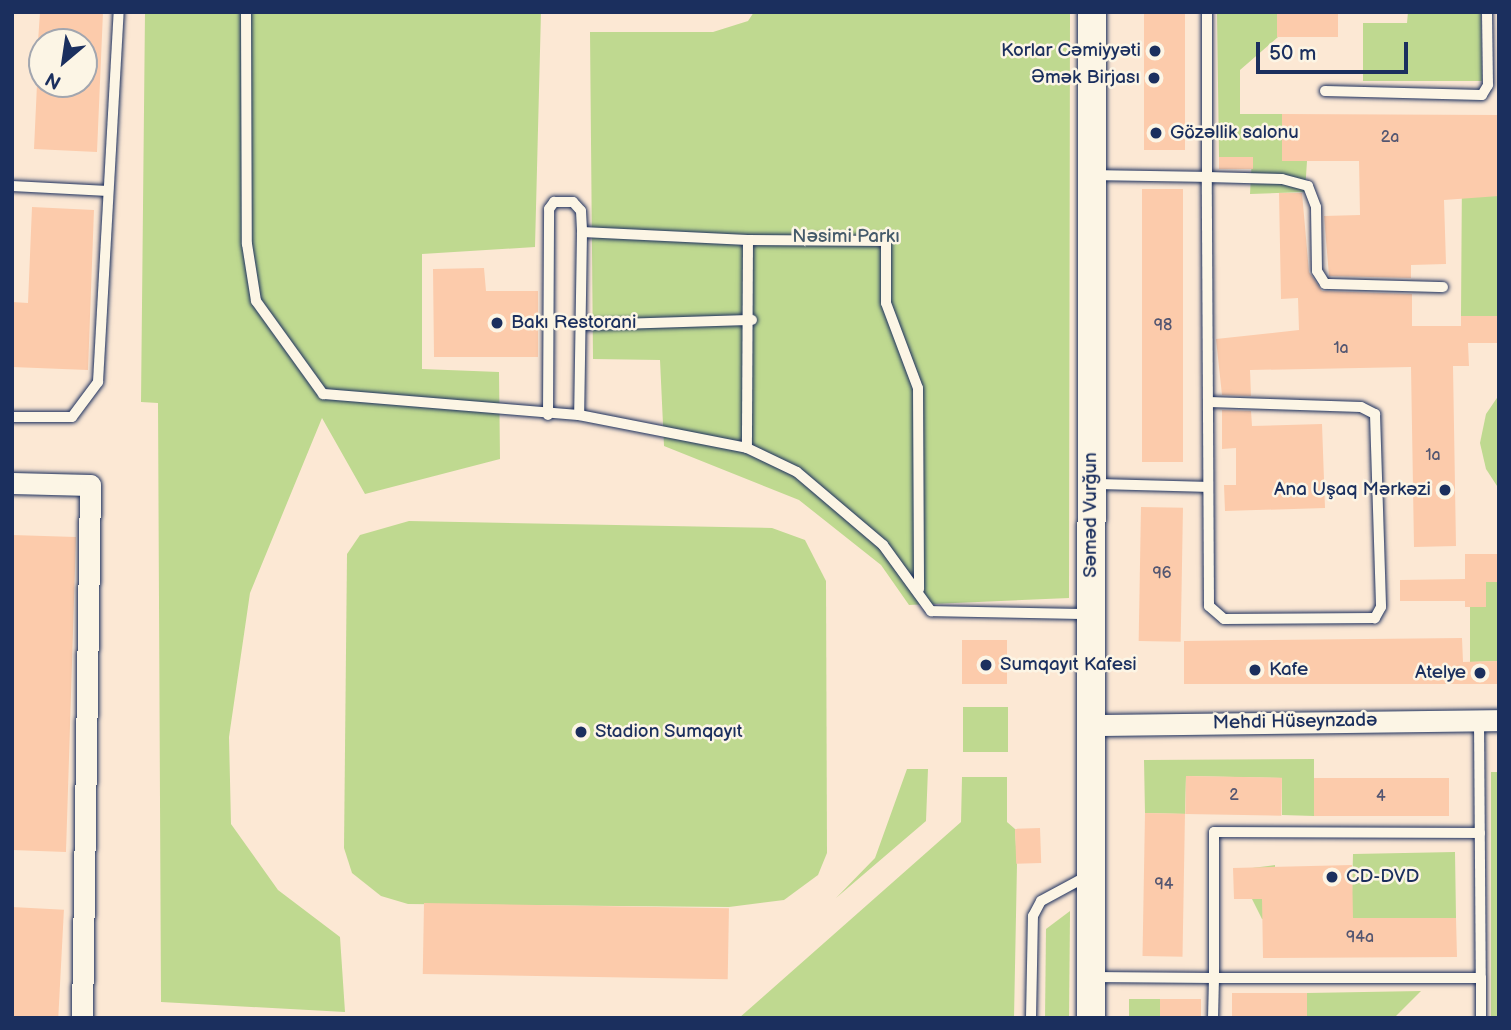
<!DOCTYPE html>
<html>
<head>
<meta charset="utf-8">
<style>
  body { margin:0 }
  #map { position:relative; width:1511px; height:1030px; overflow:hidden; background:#fce8d4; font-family:"Balsamiq Sans",sans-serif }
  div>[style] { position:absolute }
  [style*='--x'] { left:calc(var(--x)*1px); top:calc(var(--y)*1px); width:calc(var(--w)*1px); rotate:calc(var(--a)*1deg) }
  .green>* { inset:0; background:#bfd990; transform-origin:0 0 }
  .building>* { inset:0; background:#fccbab; transform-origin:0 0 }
  .roads { filter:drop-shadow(0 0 2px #1b2f5e) drop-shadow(0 0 2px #1b2f5e) }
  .service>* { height:10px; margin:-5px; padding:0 5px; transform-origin:5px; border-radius:5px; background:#fcf5e5 }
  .minor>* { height:21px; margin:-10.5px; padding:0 10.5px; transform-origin:10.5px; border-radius:10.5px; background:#fcf5e5 }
  .secondary>* { height:28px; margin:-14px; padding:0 14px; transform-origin:14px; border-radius:14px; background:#fcf5e5 }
  .dots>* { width:19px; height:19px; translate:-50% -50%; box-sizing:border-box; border:4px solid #fcf5e5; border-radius:50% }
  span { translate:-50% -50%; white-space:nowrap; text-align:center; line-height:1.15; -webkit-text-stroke:5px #fcf5e5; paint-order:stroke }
  .number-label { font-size:16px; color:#535671 }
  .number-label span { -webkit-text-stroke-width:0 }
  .poi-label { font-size:19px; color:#1b2f5e }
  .right { translate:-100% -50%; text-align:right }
  .left { translate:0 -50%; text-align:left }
  .park-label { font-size:19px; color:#445a6a }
  .street-label { font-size:19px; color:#1b2f5e }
  .frame { position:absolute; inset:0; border:14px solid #1b2f5e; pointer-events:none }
  .north { position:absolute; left:28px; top:28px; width:70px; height:70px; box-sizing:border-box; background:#fcf5e5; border:2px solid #a2a6af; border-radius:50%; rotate:209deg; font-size:19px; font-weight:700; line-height:28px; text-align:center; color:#1b2f5e }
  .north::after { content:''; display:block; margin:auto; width:24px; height:32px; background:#1b2f5e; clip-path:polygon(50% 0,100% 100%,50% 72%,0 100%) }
  .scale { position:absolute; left:1256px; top:42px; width:152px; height:32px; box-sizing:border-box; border:4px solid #1b2f5e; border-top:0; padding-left:9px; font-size:21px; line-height:24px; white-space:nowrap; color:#1b2f5e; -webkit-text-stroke:5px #fcf5e5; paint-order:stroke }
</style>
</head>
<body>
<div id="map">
  <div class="green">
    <i style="clip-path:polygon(145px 12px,541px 12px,535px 247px,422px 254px,422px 369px,499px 372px,500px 459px,365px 494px,322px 418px,250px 593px,229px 737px,231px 824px,278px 890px,340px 937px,345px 1012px,161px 1002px,158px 403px,141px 402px)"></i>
    <i style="clip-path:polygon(754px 12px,1070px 12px,1069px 598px,909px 605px,881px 565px,799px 500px,664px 446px,660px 360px,593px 359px,590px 32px,713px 32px,748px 21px)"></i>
    <i style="clip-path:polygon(1217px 12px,1277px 12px,1278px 37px,1240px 70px,1240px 114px,1282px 114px,1282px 161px,1307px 161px,1305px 192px,1250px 194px,1252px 157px,1219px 157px)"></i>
    <i style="clip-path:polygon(1408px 12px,1481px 12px,1482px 81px,1363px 81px,1363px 23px,1407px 23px)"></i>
    <i style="clip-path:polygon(1462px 172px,1483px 196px,1499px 196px,1499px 316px,1461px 316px)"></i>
    <i style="clip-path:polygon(1499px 395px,1499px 489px,1486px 469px,1480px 443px,1486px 414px)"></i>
    <i style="clip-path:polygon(409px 521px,772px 528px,805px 540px,826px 581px,827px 853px,818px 875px,784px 900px,729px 907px,408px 904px,381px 896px,352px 873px,344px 848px,347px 554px,360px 535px)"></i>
    <i style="clip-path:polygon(1486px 582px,1499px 582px,1499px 661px,1470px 662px,1470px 607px,1486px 607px)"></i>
    <i style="left:963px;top:707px;width:45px;height:45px"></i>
    <i style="clip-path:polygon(1314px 759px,1314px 816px,1282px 815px,1282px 778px,1186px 776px,1185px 814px,1145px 813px,1144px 760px)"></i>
    <i style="clip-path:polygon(907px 769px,928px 769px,926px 821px,836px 898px,875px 858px)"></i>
    <i style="left:1491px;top:772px;width:8px;height:246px"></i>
    <i style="clip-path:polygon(962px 777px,1007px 777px,1007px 822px,1015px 829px,1017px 864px,1014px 1018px,739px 1018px,961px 822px)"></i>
    <i style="clip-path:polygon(1455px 852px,1456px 918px,1262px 919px,1252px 899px,1252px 868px,1275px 865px,1275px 893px,1352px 893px,1353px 854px)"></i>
    <i style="clip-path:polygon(1070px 911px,1069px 1018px,1045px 1018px,1046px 929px)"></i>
    <i style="clip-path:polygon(1421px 991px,1394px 1018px,1307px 1018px,1307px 993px)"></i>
    <i style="left:1160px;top:999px;width:19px;height:31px;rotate:90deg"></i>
  </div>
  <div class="building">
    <i style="clip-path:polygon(40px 12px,103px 12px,97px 152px,34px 149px,37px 84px,84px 84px,84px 42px,38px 42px)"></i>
    <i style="left:1144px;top:12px;width:41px;height:138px"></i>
    <i style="left:1277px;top:12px;width:61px;height:25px"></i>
    <i style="clip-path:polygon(1282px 114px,1499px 115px,1499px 196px,1444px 200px,1446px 264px,1411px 265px,1411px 278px,1329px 276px,1324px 216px,1360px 215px,1359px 161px,1282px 161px)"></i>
    <i style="left:1219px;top:157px;width:34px;height:12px"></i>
    <i style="left:1142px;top:189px;width:41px;height:273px"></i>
    <i style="clip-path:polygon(1279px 193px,1302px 193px,1309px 272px,1322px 291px,1412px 294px,1412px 326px,1461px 326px,1461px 316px,1499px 316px,1499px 343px,1468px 343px,1469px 366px,1453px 366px,1456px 546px,1414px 547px,1411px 367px,1250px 370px,1251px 396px,1222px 395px,1216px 339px,1299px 330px,1298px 298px,1281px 299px)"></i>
    <i style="clip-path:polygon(32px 207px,94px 210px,88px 370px,12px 367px,12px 302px,28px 303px)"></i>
    <i style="clip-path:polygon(484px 268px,486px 291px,538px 291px,538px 357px,434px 357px,433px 269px)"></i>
    <i style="clip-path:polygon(1222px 410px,1251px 411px,1252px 426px,1322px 424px,1325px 508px,1225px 511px,1224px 485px,1236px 485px,1236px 448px,1222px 449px)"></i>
    <i style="left:1141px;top:507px;width:42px;height:134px;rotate:1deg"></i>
    <i style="clip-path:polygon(12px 535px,76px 537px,66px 852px,12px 850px)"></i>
    <i style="clip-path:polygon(1465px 554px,1499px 554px,1499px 582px,1486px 582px,1486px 607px,1465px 607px,1465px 601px,1400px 601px,1400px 580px,1465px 579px)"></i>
    <i style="clip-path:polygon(1462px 638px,1463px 662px,1499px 661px,1499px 684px,1184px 684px,1184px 641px)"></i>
    <i style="left:962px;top:640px;width:45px;height:44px"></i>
    <i style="left:1186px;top:776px;width:96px;height:38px;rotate:1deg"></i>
    <i style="left:1314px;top:778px;width:135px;height:38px"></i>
    <i style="left:1145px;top:813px;width:40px;height:143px;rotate:1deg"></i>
    <i style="left:1040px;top:828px;width:35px;height:25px;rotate:88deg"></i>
    <i style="clip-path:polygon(1352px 865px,1353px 918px,1456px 918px,1457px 957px,1263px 958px,1262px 899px,1234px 899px,1233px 868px)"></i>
    <i style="left:424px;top:903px;width:305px;height:71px;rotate:1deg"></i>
    <i style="left:12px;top:907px;width:52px;height:111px;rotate:3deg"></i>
    <i style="left:1307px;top:993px;width:25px;height:75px;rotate:90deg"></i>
    <i style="left:1160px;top:999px;width:41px;height:19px"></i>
  </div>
  <div class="roads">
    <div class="service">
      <i style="--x:246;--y:12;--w:232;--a:89.8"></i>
      <i style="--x:247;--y:244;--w:58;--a:81"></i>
      <i style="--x:256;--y:301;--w:115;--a:54.2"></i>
      <i style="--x:323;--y:394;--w:257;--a:4.7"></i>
      <i style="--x:579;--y:415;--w:171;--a:11.1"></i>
      <i style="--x:747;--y:448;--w:55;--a:25.6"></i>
      <i style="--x:797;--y:472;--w:113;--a:40.3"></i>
      <i style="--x:883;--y:545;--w:82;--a:54"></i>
      <i style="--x:931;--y:611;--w:158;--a:1.1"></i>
      <i style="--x:1325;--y:91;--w:157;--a:1.5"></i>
      <i style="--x:1482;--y:95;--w:12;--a:-59"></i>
      <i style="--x:1488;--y:85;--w:73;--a:-90.8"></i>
      <i style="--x:1094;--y:175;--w:113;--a:1"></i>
      <i style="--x:1207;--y:177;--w:165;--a:-90"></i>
      <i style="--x:12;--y:186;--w:96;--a:3"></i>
      <i style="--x:582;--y:232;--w:166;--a:2.8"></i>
      <i style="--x:748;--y:240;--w:208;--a:90.3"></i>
      <i style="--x:748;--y:240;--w:138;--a:0.4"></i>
      <i style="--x:886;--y:241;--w:62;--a:90"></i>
      <i style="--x:886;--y:303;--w:91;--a:69.4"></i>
      <i style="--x:918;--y:388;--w:201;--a:89.7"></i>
      <i style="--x:582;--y:325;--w:170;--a:-1.7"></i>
      <i style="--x:1209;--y:402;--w:152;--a:1.9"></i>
      <i style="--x:1361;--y:407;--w:16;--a:27"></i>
      <i style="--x:1375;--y:414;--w:193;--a:88.2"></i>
      <i style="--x:1381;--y:607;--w:13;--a:119"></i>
      <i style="--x:1375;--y:618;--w:151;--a:179.6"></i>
      <i style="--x:1224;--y:619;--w:20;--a:-139"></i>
      <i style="--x:1209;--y:606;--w:429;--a:-90.3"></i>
      <i style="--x:1207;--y:177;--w:75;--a:1.5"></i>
      <i style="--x:1282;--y:179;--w:27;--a:15"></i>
      <i style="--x:1308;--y:186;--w:22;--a:69"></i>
      <i style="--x:1316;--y:207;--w:64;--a:89.1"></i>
      <i style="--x:1317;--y:271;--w:15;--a:58"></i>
      <i style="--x:1325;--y:284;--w:118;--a:1.5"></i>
      <i style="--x:548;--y:415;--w:206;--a:-89.7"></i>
      <i style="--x:549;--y:209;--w:9;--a:-54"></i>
      <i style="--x:554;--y:202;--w:19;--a:0"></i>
      <i style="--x:573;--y:202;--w:12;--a:48"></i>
      <i style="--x:581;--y:211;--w:21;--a:87"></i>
      <i style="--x:582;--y:232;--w:183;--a:90.9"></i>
      <i style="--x:12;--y:417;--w:60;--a:0"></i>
      <i style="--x:72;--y:417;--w:44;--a:-53.4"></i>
      <i style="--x:98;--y:382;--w:371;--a:-86.8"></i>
      <i style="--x:1094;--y:484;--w:112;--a:1.5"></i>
      <i style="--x:1479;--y:720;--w:258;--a:89.6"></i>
      <i style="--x:1480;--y:833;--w:266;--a:-179.8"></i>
      <i style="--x:1214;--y:832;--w:146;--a:90"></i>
      <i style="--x:1214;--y:978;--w:267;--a:0"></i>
      <i style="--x:1481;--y:978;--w:40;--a:90"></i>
      <i style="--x:1092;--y:977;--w:122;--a:0.5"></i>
      <i style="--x:1214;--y:978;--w:40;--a:91.4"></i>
      <i style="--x:1031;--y:1018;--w:102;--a:-88.9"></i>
      <i style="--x:1033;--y:916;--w:17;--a:-62"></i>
      <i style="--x:1041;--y:901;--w:55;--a:-28.4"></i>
    </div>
    <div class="minor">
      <i style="--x:12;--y:483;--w:78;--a:1.5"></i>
      <i style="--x:90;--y:485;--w:533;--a:90.86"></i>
      <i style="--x:1091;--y:725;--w:408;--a:-0.7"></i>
    </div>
    <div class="secondary">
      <i style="--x:1091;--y:1018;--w:1006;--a:-89.94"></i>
    </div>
  </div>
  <div class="dots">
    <i style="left:1155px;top:51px;background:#1b2f5e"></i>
    <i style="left:1154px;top:78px;background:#1b2f5e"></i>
    <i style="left:1156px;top:133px;background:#1b2f5e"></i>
    <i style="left:497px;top:323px;background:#1b2f5e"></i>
    <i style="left:1445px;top:490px;background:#1b2f5e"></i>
    <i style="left:986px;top:665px;background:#1b2f5e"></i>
    <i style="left:1255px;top:670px;background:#1b2f5e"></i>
    <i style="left:1480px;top:673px;background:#1b2f5e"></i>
    <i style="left:581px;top:732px;background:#1b2f5e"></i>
    <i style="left:1332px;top:877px;background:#1b2f5e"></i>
  </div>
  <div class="number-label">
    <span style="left:1390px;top:138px">2a</span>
    <span style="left:1163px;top:326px">98</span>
    <span style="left:1341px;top:349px">1a</span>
    <span style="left:1433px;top:456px">1a</span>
    <span style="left:1162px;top:574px">96</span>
    <span style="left:1234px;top:796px">2</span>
    <span style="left:1381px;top:797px">4</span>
    <span style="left:1164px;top:885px">94</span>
    <span style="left:1360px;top:938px">94a</span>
  </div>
  <div class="poi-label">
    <span class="right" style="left:1141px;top:51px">Korlar Cəmiyyəti</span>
    <span class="right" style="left:1140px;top:78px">Əmək Birjası</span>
    <span class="left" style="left:1170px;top:133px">Gözəllik salonu</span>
    <span class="left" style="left:511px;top:323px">Bakı Restorani</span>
    <span class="right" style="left:1431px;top:490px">Ana Uşaq Mərkəzi</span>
    <span class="left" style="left:1000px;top:665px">Sumqayıt Kafesi</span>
    <span class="left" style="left:1269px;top:670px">Kafe</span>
    <span class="right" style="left:1466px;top:673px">Atelye</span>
    <span class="left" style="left:595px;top:732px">Stadion Sumqayıt</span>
    <span class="left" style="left:1346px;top:877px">CD-DVD</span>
  </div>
  <div class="park-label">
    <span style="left:846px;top:237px">Nəsimi Parkı</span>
  </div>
  <div class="street-label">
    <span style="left:1091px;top:515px;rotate:-90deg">Səməd Vurğun</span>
    <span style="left:1295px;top:722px;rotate:-1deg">Mehdi Hüseynzadə</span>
  </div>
  <div class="frame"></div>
  <div class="north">N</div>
  <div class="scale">50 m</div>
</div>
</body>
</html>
